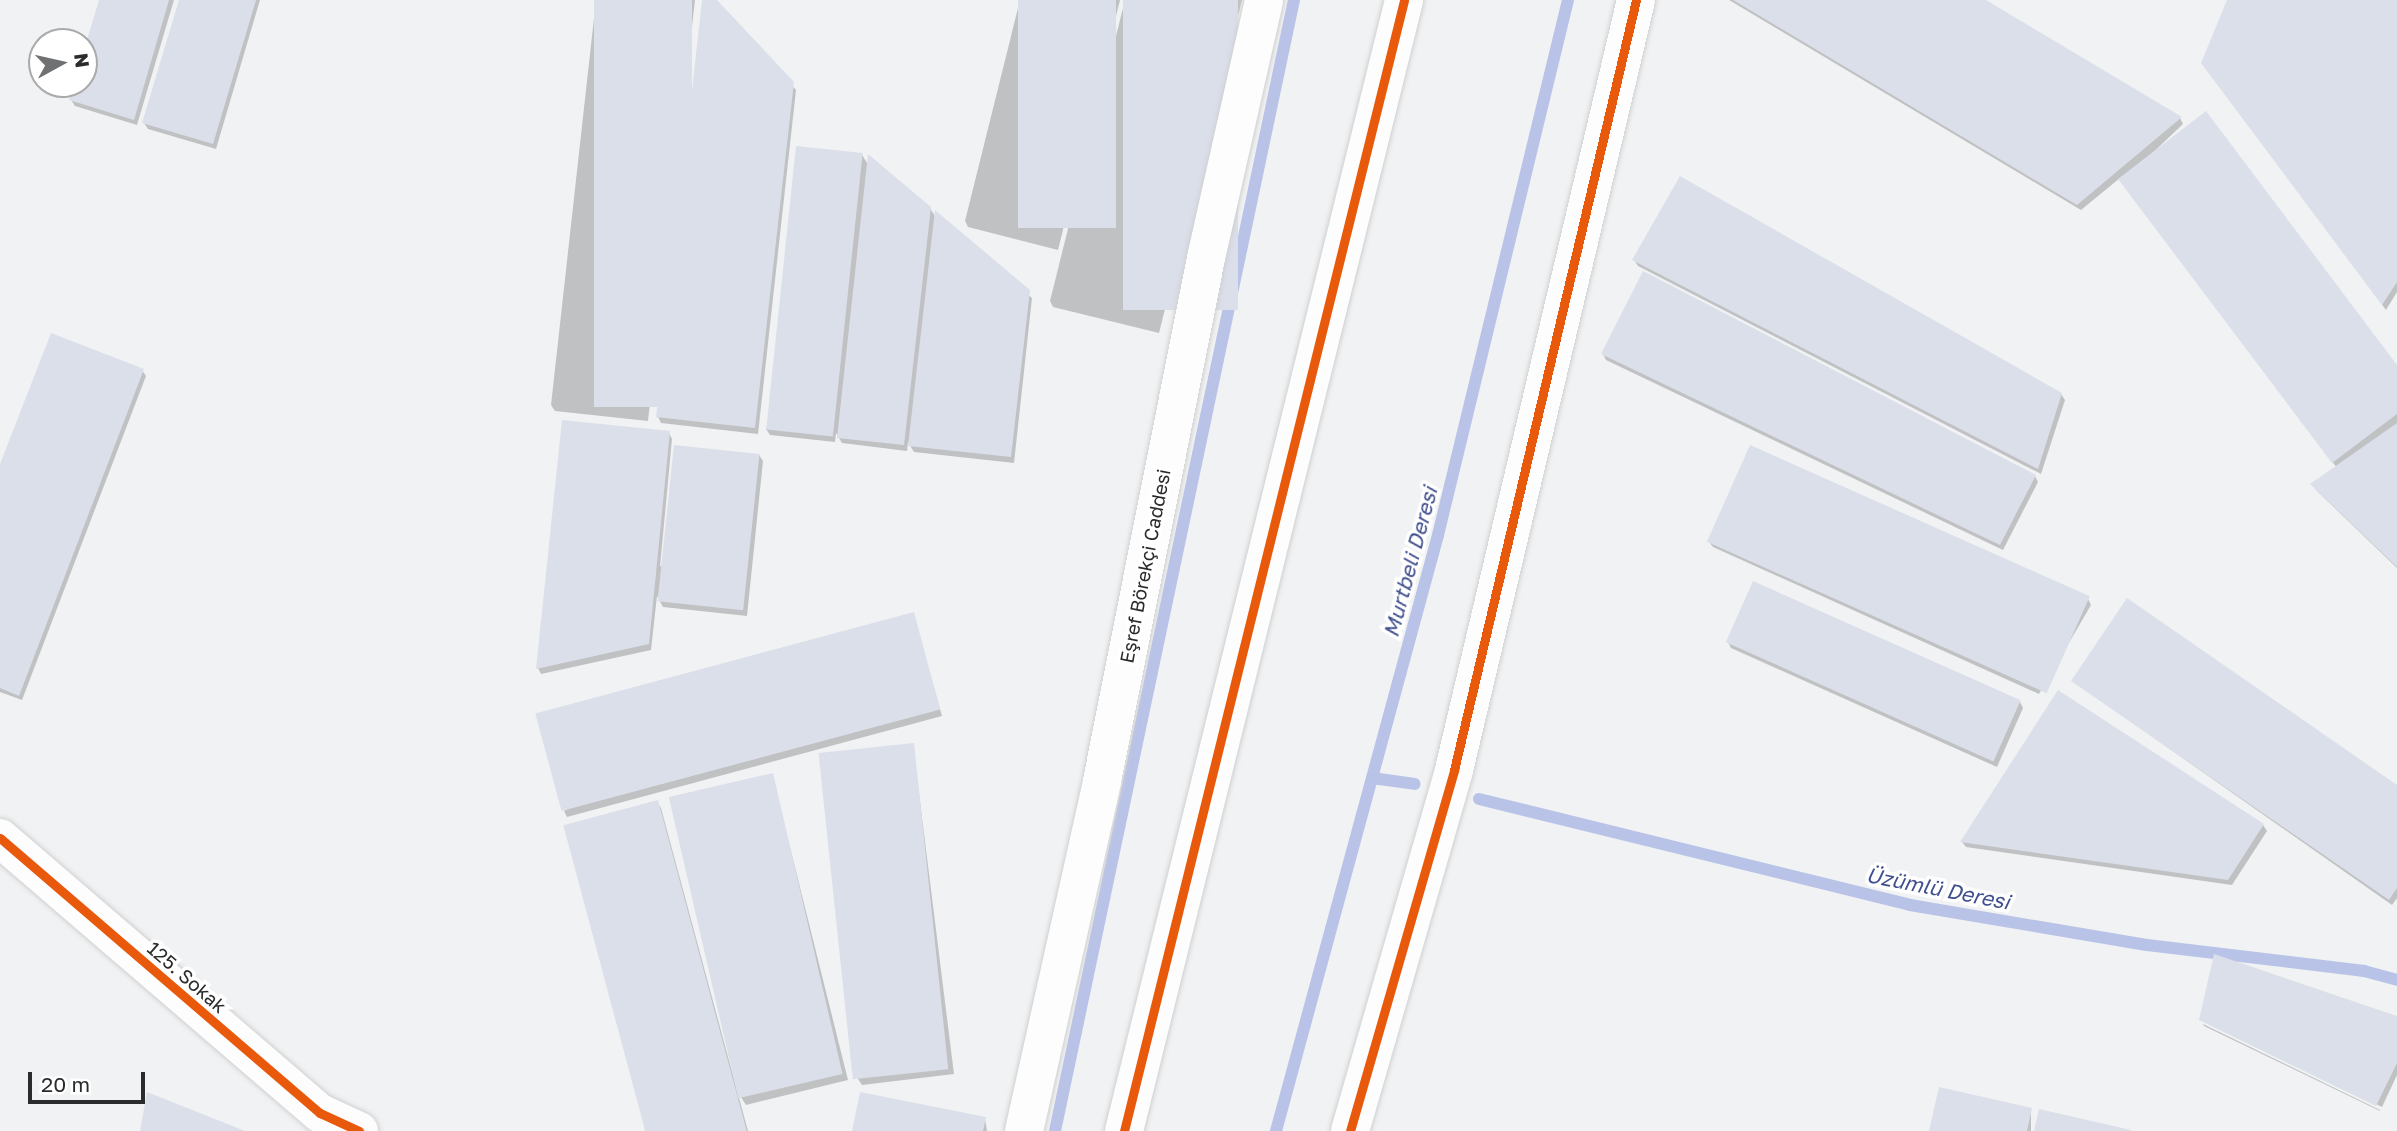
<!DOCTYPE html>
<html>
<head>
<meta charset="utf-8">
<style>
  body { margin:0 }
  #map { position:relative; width:2397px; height:1131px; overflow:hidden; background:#f1f2f3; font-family:"Golos Text",sans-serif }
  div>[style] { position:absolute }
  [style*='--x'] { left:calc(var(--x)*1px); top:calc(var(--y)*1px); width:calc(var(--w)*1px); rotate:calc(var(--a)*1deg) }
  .shadow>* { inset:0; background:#0003 }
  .stream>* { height:12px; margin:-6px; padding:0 6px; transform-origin:6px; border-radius:6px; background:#b8c3e7 }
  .building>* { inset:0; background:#dbdfea; transform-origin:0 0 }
  .roads { filter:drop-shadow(0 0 2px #cfd0d1) drop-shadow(0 0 2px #cfd0d1) }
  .street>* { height:38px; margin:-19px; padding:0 19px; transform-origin:19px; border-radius:19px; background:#fdfdfd }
  .cycleway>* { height:9px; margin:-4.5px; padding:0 4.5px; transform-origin:4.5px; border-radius:4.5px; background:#e8590c }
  span { translate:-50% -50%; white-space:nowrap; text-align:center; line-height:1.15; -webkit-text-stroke:7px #fff; paint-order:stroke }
  .street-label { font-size:19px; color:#2a2b2c }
  .water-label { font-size:21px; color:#404f8e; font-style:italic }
  .north { position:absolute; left:28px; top:28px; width:70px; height:70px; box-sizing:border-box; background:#fff; border:2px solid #aaaaab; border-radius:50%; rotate:82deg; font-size:19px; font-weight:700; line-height:28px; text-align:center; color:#2a2b2c }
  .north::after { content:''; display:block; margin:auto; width:24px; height:32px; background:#707172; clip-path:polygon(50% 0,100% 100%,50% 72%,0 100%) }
  .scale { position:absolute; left:28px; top:1072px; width:117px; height:32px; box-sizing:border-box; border:4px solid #2a2b2c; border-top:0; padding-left:9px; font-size:21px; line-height:24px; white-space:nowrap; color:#2a2b2c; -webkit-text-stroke:5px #fff; paint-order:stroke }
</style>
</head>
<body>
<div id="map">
  <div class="shadow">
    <i style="clip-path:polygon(101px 0,174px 0,137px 125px,75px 106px,71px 100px,76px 84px,84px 84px,84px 57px)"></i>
    <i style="clip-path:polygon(181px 0,260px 0,216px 149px,148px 129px,144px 123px)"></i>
    <i style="clip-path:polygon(596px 0,695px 0,648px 421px,555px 411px,551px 405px)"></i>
    <i style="clip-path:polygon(704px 0,714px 0,796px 90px,758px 434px,661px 423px,658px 417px)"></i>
    <i style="clip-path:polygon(1020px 0,1120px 0,1058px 250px,968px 227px,965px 221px)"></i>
    <i style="clip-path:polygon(1125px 0,1242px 0,1159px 333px,1053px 307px,1050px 301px)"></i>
    <i style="clip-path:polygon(1729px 0,1982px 0,2180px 118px,2183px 124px,2144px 161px,2397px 368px,2397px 568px,2316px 490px,2313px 485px,2337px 468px,2120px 178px,2081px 210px)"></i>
    <i style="clip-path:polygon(2229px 0,2397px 0,2397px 292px,2386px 310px,2207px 69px)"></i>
    <i style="clip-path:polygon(862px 155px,869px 166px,930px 208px,936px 218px,1032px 298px,1014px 463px,914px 452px,908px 442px,907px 451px,842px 443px,836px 433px,835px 442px,770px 435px,766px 429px)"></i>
    <i style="clip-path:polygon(1634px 260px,2061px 394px,2065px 400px,2041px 474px,1638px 266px)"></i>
    <i style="clip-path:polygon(1603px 354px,2035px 476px,2038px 482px,2003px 550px,1606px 360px)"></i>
    <i style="clip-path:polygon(142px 370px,146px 376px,22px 700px,0 692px,0 469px)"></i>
    <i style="clip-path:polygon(669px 433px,672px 439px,660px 567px,759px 455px,763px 461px,747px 616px,663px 607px,657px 596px,651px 650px,541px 674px,538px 668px)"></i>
    <i style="clip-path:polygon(1709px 542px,2088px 599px,2091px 605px,2039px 694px,1713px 547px)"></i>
    <i style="clip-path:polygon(913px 614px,942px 716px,567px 817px,564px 811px)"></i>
    <i style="clip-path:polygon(1728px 642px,2020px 702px,2023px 708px,1997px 767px,1731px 648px)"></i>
    <i style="clip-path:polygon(2073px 681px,2397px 787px,2397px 898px,2392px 905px)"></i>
    <i style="clip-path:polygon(913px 745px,954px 1074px,862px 1085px,858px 1079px)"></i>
    <i style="clip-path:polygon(772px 775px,848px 1080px,746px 1105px,739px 1094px)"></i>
    <i style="clip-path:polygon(657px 802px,661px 808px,748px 1131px,649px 1131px)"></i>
    <i style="clip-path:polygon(2263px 825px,2267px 831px,2232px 885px,1966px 847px,1962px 842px)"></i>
    <i style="clip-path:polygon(2397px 1018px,2397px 1075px,2382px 1107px,2201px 1020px)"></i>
    <i style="clip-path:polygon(2203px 1024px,2380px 1110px,2380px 1111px,2204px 1026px)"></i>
    <i style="clip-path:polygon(2031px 1109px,2031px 1131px,1931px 1131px)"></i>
    <i style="clip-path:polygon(985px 1119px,987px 1131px,854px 1131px)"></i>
  </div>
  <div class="stream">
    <i style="--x:1372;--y:778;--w:43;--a:7.9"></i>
    <i style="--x:1479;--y:799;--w:444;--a:13.8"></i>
    <i style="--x:1910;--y:905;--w:240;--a:9.6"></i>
    <i style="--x:2147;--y:945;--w:219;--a:6.8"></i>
    <i style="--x:2364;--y:971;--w:34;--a:15"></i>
    <i style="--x:1055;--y:1131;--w:1156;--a:-78.07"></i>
    <i style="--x:1276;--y:1131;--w:618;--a:-74.79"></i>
    <i style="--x:1438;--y:535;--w:551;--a:-76.34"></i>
  </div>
  <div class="building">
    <i style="clip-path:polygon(99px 0,169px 0,134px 120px,69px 100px,74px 84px,84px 84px,84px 50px)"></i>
    <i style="clip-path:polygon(179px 0,256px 0,213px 144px,142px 123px)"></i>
    <i style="left:594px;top:0;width:98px;height:407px"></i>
    <i style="clip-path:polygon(702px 0,717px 0,794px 82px,755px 428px,656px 417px)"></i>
    <i style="left:1018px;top:0;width:98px;height:228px"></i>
    <i style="left:1123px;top:0;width:115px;height:310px"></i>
    <i style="clip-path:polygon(1733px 0,1986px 0,2182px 117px,2077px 205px)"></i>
    <i style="clip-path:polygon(2227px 0,2397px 0,2397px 282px,2382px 305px,2201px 63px)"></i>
    <i style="clip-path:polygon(2206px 111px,2397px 365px,2397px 414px,2332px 463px,2118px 179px)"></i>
    <i style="left:796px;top:146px;width:67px;height:285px;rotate:6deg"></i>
    <i style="clip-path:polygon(868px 154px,931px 207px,904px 445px,837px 438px)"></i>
    <i style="clip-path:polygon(1680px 176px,2062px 393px,2038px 469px,1632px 260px)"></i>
    <i style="clip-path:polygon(935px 210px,1030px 290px,1011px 457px,908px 446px)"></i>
    <i style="clip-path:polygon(1643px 271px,2036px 475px,2000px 545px,1601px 354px)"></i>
    <i style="clip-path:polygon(51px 333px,144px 369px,19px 696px,0 688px,0 464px)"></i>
    <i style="clip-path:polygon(562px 420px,670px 431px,649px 644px,536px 669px)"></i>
    <i style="clip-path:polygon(2397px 423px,2397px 567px,2310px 484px)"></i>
    <i style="left:674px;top:445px;width:86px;height:157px;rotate:6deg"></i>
    <i style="left:1750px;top:445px;width:372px;height:106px;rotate:24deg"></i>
    <i style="left:1753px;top:581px;width:293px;height:67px;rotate:24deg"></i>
    <i style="clip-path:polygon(2127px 598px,2397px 785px,2397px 888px,2389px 900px,2071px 681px)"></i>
    <i style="left:914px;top:612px;width:101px;height:392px;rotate:75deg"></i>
    <i style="clip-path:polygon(2058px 690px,2264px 824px,2228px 880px,1960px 842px)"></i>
    <i style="left:914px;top:743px;width:328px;height:96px;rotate:84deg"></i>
    <i style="left:773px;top:773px;width:309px;height:107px;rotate:77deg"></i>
    <i style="left:658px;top:800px;width:343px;height:98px;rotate:75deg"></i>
    <i style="clip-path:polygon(2214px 954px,2397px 1016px,2397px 1063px,2376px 1106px,2199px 1020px)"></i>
    <i style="clip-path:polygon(1939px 1087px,2032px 1108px,2027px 1131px,1929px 1131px)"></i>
    <i style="clip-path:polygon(147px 1092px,245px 1131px,140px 1131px)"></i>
    <i style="clip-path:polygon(860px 1092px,986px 1117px,983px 1131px,852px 1131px)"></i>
    <i style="clip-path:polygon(2039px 1109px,2131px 1130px,2131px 1131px,2034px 1131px)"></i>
  </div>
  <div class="roads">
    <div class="street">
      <i style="--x:0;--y:838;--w:422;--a:40.7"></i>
      <i style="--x:320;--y:1113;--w:43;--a:24.8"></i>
      <i style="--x:1024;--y:1131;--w:359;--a:-77.4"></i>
      <i style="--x:1102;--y:781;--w:533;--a:-78.75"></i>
      <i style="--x:1206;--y:258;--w:264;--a:-77.3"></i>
      <i style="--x:1124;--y:1131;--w:1165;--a:-76.09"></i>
      <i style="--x:1350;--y:1131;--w:376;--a:-73.9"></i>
      <i style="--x:1454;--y:770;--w:791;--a:-76.7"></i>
    </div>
  </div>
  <div class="cycleway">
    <i style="--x:0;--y:838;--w:422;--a:40.7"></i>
    <i style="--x:320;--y:1113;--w:43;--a:24.8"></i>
    <i style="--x:1124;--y:1131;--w:1165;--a:-76.09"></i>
    <i style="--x:1350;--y:1131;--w:376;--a:-73.9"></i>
    <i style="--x:1454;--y:770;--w:791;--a:-76.7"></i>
  </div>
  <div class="street-label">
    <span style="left:1145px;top:566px;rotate:-79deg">Eşref Börekçi Caddesi</span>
    <span style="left:187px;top:977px;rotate:41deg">125. Sokak</span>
  </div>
  <div class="water-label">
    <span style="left:1410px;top:562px;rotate:-75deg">Murtbeli Deresi</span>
    <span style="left:1938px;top:888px;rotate:11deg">Üzümlü Deresi</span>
  </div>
  <div class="north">N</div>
  <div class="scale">20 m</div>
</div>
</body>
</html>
